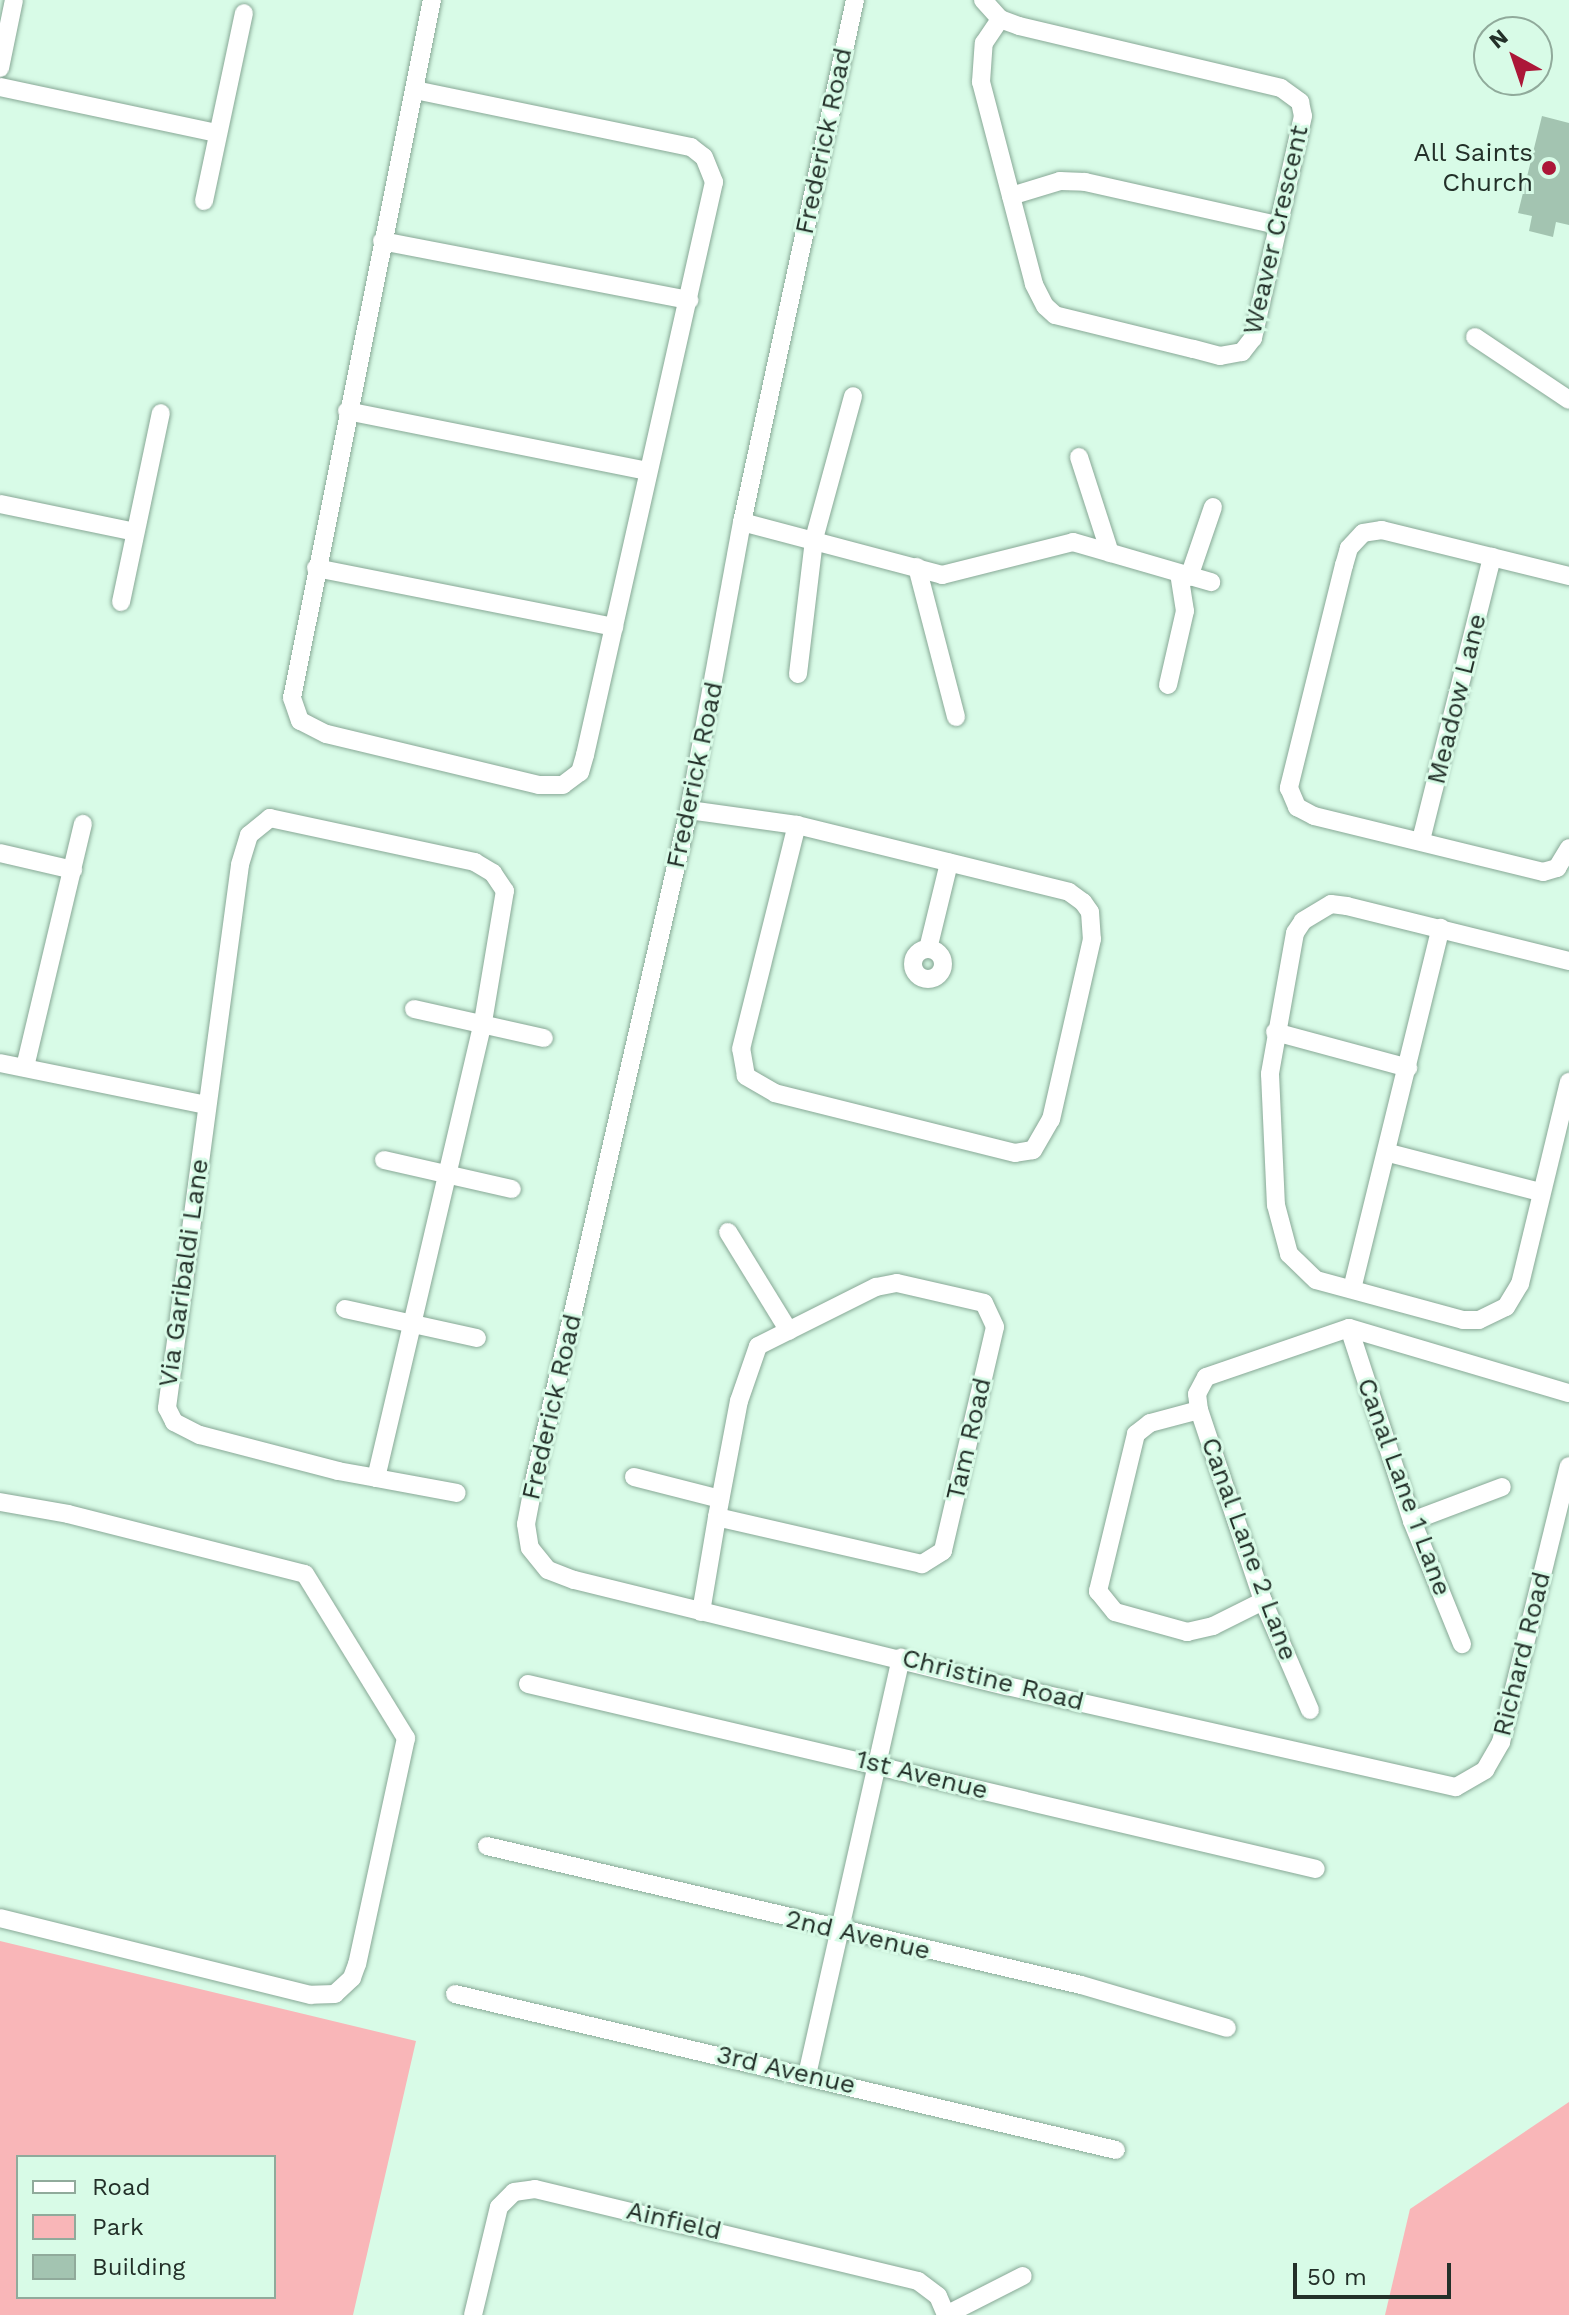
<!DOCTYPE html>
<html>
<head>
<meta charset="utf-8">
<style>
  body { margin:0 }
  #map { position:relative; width:1569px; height:2315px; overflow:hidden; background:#d8fbe7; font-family:"Work Sans",sans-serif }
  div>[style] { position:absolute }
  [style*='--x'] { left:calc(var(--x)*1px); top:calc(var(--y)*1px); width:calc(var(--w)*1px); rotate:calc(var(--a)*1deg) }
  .green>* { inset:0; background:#f9b6b8 }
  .building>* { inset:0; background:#a3c4b1 }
  .roads { filter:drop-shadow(0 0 2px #88a896) drop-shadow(0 0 2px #88a896) }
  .minor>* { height:18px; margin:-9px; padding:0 9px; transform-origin:9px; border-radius:9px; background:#fff }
  .minor>.ring { margin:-9px; padding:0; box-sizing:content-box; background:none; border:18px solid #fff; border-radius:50% }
  .dots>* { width:22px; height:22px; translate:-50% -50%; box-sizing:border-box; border:4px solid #d8fbe7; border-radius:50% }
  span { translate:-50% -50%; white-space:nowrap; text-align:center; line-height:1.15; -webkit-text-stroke:6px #d8fbe7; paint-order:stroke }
  .street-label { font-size:26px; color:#233029 }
  .poi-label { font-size:26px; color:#233029 }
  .right { translate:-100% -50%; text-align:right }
  .legend { position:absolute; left:16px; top:2155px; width:260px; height:144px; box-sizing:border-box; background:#d8fbe7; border:2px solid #90aa9b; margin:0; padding:10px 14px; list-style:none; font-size:24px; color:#233029 }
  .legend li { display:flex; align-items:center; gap:16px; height:40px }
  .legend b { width:40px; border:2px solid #90aa9b }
  .north { position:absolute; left:1473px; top:16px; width:80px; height:80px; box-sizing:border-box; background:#d8fbe7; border:2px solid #90aa9b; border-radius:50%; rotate:320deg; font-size:22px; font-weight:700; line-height:32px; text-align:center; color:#233029 }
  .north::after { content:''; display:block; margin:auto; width:28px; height:36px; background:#ac1738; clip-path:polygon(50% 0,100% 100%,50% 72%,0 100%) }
  .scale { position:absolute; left:1293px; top:2263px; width:158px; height:36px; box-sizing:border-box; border:4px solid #233029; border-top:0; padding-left:10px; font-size:24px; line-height:28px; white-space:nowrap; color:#233029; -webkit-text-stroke:6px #d8fbe7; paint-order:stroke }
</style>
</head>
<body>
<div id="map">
  <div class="green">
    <i style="clip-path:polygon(evenodd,0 1941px,416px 2041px,353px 2315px,0 2315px,0 1941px,18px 2157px,274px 2157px,274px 2297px,18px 2297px,18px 2157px)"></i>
    <i style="clip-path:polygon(1569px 2102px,1569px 2315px,1385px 2315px,1410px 2209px)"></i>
  </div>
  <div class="building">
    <i style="clip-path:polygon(1542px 116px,1569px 123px,1569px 225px,1556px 222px,1553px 237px,1529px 231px,1532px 216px,1518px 213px)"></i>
  </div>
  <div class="roads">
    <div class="minor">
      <i style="--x:855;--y:0;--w:534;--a:102.21"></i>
      <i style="--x:742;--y:522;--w:293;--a:100.4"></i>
      <i style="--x:689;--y:810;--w:685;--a:103"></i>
      <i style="--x:535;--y:1477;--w:48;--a:100.8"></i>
      <i style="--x:526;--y:1524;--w:24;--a:81"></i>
      <i style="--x:530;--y:1548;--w:28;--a:51"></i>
      <i style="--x:548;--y:1570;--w:28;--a:21"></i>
      <i style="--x:574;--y:1580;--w:446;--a:13.8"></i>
      <i style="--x:1007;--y:1686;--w:460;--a:12.7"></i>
      <i style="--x:1456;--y:1787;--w:34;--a:-30"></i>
      <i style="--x:1485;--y:1770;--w:32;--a:-60"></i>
      <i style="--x:1501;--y:1742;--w:284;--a:-76.2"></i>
      <i style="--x:983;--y:0;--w:25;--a:48"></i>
      <i style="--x:1000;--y:19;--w:20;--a:20"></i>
      <i style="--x:1019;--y:26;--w:269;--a:13.3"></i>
      <i style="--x:1281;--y:88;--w:24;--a:36"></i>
      <i style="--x:1300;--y:102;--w:14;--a:78"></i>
      <i style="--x:1303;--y:116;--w:228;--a:102.7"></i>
      <i style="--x:1253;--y:338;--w:18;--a:128"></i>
      <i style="--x:1242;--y:352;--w:22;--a:170"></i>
      <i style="--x:1220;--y:356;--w:28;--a:-165"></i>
      <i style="--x:1193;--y:349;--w:142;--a:-166.2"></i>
      <i style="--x:1055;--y:315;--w:13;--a:-138"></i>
      <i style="--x:1045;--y:306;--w:25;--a:-117"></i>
      <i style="--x:1034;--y:284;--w:209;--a:-104.7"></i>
      <i style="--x:981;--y:82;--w:39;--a:-86"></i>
      <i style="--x:984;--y:43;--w:29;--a:-56"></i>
      <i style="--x:0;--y:68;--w:69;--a:-78.4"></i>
      <i style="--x:0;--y:87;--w:222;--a:12"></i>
      <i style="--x:415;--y:90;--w:282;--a:11.7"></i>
      <i style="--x:691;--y:147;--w:16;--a:38"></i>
      <i style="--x:704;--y:157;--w:27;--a:68"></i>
      <i style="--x:714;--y:182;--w:587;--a:102.69"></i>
      <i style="--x:585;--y:755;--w:18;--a:106"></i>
      <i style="--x:580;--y:772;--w:21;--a:143"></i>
      <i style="--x:563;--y:785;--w:24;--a:180"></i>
      <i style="--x:539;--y:785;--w:219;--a:-166.5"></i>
      <i style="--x:326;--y:734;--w:29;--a:-153"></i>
      <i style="--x:300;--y:721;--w:24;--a:-109"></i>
      <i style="--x:292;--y:698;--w:712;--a:-78.66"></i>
      <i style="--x:1011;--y:196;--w:51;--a:-17"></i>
      <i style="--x:1060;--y:181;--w:25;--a:2"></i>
      <i style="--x:1085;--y:182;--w:197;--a:12.6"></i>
      <i style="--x:204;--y:201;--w:192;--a:-78"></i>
      <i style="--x:382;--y:241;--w:313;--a:10.9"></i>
      <i style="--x:1475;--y:337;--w:113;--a:33.8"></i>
      <i style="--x:347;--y:411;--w:307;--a:11.3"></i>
      <i style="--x:1079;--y:457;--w:101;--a:72.1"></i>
      <i style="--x:0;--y:504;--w:138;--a:11.7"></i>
      <i style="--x:742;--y:522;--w:207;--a:14.8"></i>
      <i style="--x:942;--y:575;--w:135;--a:-14.1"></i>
      <i style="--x:1073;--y:542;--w:144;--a:16.2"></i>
      <i style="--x:917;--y:567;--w:155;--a:75.4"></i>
      <i style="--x:316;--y:568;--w:304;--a:11.2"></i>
      <i style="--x:1569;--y:576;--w:193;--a:-166.2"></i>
      <i style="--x:1382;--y:530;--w:19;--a:171"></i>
      <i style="--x:1363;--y:533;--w:21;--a:133"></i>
      <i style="--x:1349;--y:548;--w:18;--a:106"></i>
      <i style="--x:1344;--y:565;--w:230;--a:103.9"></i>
      <i style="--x:1289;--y:788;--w:21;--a:67"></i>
      <i style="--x:1297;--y:807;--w:19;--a:28"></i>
      <i style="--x:1314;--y:816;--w:236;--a:13.7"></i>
      <i style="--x:1543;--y:872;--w:15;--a:-16"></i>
      <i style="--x:1557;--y:868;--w:23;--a:-59"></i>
      <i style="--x:1189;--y:577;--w:74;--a:-71.1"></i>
      <i style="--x:121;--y:602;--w:193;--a:-78.1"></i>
      <i style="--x:798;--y:674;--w:136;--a:-83.2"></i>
      <i style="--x:814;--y:539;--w:148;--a:-74.7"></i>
      <i style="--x:1168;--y:685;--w:76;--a:-77.1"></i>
      <i style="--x:1185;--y:611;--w:36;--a:-99"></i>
      <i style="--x:689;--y:810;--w:109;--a:7.9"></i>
      <i style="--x:797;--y:825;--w:280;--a:13.8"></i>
      <i style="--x:1069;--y:892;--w:17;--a:36"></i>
      <i style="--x:1083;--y:902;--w:12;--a:55"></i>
      <i style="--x:1090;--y:912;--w:27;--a:86"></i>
      <i style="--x:1092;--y:939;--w:185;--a:102.8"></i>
      <i style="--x:1051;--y:1119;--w:36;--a:120"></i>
      <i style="--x:1033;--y:1150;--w:18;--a:171"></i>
      <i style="--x:1015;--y:1153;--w:247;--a:-166"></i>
      <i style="--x:775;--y:1093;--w:34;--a:-150"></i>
      <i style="--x:746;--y:1076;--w:27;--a:-100"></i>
      <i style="--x:741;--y:1049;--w:231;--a:-76"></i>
      <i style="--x:1421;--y:840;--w:292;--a:-75.9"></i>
      <i style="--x:0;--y:853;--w:75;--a:13.1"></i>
      <i style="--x:928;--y:949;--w:89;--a:-76.3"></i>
      <i class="ring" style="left:913px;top:949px;width:12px;height:12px"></i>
      <i style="--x:1569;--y:961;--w:229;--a:-166.1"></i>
      <i style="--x:1347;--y:906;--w:16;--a:-173"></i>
      <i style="--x:1331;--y:904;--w:33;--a:149"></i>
      <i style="--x:1303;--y:921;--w:14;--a:124"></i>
      <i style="--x:1295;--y:933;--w:143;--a:100.1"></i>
      <i style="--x:1270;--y:1074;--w:131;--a:87.4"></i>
      <i style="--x:1276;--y:1205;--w:51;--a:75.1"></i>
      <i style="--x:1289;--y:1254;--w:37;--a:44"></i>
      <i style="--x:1316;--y:1280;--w:152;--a:15.2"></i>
      <i style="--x:1463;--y:1320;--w:16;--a:0"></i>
      <i style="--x:1479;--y:1320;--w:30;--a:-26"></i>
      <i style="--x:1506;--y:1307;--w:27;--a:-59"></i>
      <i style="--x:1520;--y:1284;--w:208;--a:-76.4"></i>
      <i style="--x:414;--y:1009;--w:133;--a:12.6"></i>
      <i style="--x:1275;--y:1032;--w:138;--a:15.1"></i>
      <i style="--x:0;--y:1063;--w:211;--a:11.5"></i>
      <i style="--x:25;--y:1067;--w:250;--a:-76.6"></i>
      <i style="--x:1389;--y:1153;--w:156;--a:14.5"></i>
      <i style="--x:384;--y:1160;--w:131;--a:12.8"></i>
      <i style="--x:728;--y:1232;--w:116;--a:58.4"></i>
      <i style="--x:897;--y:1283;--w:89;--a:12.9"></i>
      <i style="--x:984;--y:1303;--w:26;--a:65"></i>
      <i style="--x:995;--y:1327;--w:230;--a:103.1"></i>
      <i style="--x:943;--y:1551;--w:25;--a:148"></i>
      <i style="--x:922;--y:1564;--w:210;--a:-167.1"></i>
      <i style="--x:717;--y:1517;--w:118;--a:-79.3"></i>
      <i style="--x:739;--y:1401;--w:58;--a:-70.9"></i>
      <i style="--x:758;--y:1346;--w:132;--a:-26.6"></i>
      <i style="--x:876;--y:1287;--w:21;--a:-11"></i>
      <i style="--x:1352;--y:1289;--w:372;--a:-76.2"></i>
      <i style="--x:345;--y:1309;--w:135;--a:12.4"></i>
      <i style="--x:1349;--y:1328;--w:203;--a:71.9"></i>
      <i style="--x:1412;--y:1521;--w:133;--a:67.9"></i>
      <i style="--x:1199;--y:1410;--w:51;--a:165.1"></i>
      <i style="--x:1150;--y:1423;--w:18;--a:142"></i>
      <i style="--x:1136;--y:1434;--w:162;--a:103.6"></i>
      <i style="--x:1098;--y:1591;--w:27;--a:51"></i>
      <i style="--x:1115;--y:1612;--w:75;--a:15.5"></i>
      <i style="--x:1187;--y:1632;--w:27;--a:-13"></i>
      <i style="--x:1213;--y:1626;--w:56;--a:-26.6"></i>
      <i style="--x:634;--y:1477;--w:89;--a:14.3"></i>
      <i style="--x:376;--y:1478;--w:468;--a:-76.8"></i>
      <i style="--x:483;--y:1022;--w:133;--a:-80.5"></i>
      <i style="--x:505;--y:891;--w:22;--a:-124"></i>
      <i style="--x:493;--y:873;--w:21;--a:-149"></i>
      <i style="--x:475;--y:862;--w:210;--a:-167.9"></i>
      <i style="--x:270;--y:818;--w:27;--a:141"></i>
      <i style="--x:249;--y:835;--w:31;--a:107"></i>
      <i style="--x:240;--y:865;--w:548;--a:97.66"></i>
      <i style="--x:167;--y:1408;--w:16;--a:63"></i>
      <i style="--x:174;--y:1422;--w:29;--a:27"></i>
      <i style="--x:200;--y:1435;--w:143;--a:14.6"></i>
      <i style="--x:338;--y:1471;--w:39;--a:10"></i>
      <i style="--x:376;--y:1478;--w:82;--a:10.5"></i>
      <i style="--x:0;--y:1502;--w:69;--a:10"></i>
      <i style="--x:68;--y:1514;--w:244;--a:14.2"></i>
      <i style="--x:305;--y:1574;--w:193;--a:58.4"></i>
      <i style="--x:406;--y:1738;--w:231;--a:102.2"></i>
      <i style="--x:357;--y:1964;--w:15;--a:110"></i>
      <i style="--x:352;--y:1978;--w:23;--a:137"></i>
      <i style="--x:335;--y:1994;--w:24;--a:178"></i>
      <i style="--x:311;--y:1995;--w:320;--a:-166.1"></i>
      <i style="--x:1412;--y:1521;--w:96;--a:-20.7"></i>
      <i style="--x:701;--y:1612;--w:96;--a:-80.4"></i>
      <i style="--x:528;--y:1684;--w:809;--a:13.21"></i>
      <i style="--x:1310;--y:1710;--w:119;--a:-113.3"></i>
      <i style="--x:1263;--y:1601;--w:201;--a:-108.5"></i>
      <i style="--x:1199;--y:1410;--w:16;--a:-97"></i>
      <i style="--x:1197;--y:1394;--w:19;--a:-62"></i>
      <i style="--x:1206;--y:1377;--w:151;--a:-18.9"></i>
      <i style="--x:1349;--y:1328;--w:229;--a:16.5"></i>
      <i style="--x:487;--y:1846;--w:610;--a:13.17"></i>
      <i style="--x:1081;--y:1985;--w:152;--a:16.4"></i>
      <i style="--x:455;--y:1994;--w:679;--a:13.28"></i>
      <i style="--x:807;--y:2075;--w:428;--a:-77.3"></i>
      <i style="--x:473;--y:2315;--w:111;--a:-76.5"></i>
      <i style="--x:499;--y:2207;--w:21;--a:-45"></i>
      <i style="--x:514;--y:2192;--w:21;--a:-8"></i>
      <i style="--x:535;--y:2189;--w:394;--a:13.5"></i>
      <i style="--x:918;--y:2281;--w:25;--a:37"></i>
      <i style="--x:938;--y:2296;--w:21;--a:67"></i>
      <i style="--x:946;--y:2315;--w:86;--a:-26.9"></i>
    </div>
  </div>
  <div class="dots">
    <i style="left:1549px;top:168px;background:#ac1738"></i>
  </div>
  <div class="street-label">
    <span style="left:824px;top:141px;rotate:-78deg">Frederick Road</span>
    <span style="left:1276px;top:230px;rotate:-77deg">Weaver Crescent</span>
    <span style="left:1457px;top:699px;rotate:-76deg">Meadow Lane</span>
    <span style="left:695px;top:775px;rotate:-78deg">Frederick Road</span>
    <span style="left:184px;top:1273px;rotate:-82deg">Via Garibaldi Lane</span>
    <span style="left:552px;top:1407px;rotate:-77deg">Frederick Road</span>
    <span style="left:969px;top:1439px;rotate:-77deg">Tam Road</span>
    <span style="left:1404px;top:1487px;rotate:70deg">Canal Lane 1 Lane</span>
    <span style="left:1249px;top:1549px;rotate:70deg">Canal Lane 2 Lane</span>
    <span style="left:1522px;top:1654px;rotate:-76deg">Richard Road</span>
    <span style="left:993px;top:1680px;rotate:14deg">Christine Road</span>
    <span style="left:922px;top:1775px;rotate:14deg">1st Avenue</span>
    <span style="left:858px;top:1935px;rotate:13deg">2nd Avenue</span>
    <span style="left:786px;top:2070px;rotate:13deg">3rd Avenue</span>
    <span style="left:674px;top:2221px;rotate:13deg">Ainfield</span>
  </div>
  <div class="poi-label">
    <span class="right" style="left:1533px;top:168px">All Saints<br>Church</span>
  </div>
  <ul class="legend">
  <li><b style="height:10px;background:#fff"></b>Road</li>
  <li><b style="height:22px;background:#f9b6b8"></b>Park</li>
  <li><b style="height:22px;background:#a3c4b1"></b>Building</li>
  </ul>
  <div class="north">N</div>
  <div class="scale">50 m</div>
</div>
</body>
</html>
